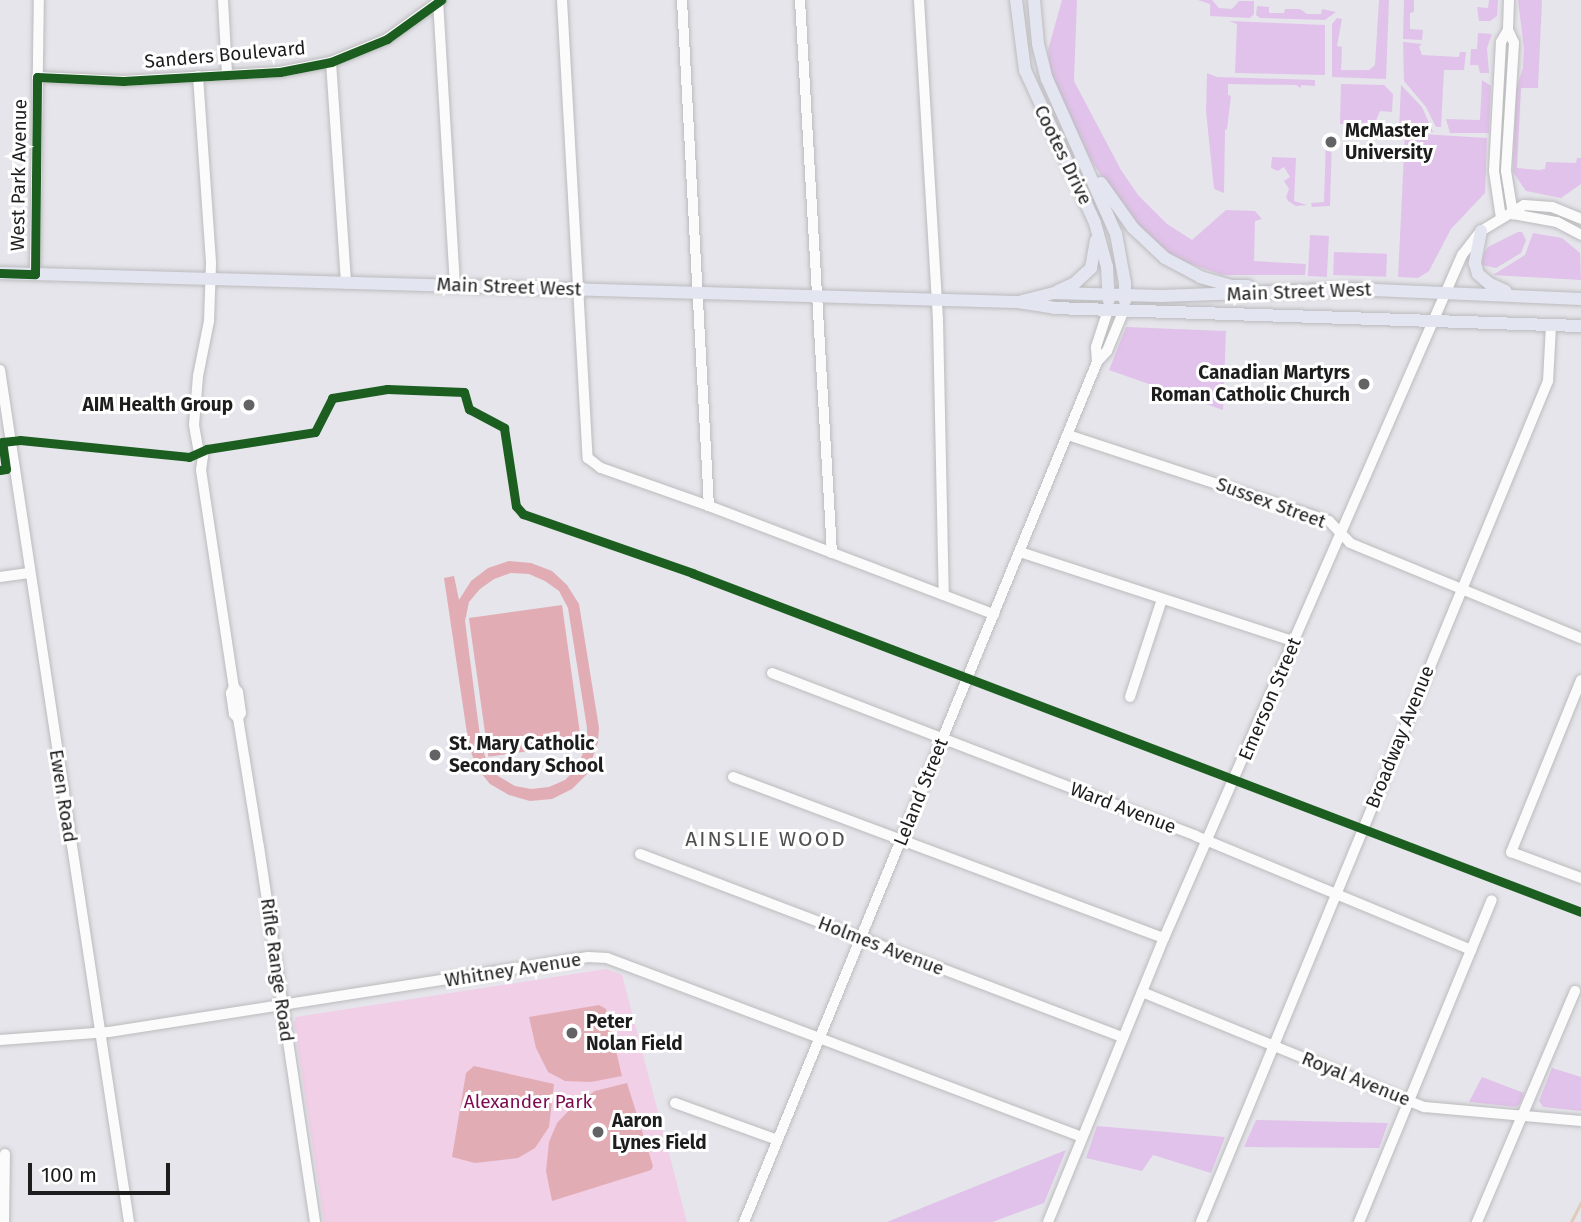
<!DOCTYPE html>
<html>
<head>
<meta charset="utf-8">
<style>
  body { margin:0 }
  #map { position:relative; width:1581px; height:1222px; overflow:hidden; background:#e5e5eb; font-family:"Fira Sans",sans-serif }
  div>[style] { position:absolute }
  [style*='--x'] { left:calc(var(--x)*1px); top:calc(var(--y)*1px); width:calc(var(--w)*1px); rotate:calc(var(--a)*1deg) }
  .grass>* { inset:0; background:#e1c2ea; transform-origin:0 0 }
  .park>* { inset:0; background:#f1cfe7 }
  .pitch>* { inset:0; background:#e2acb4; transform-origin:0 0 }
  .stream>* { height:2.5px; margin:-1.25px; padding:0 1.25px; transform-origin:1.25px; border-radius:1.25px; background:#dfcbb7 }
  .roads { filter:drop-shadow(0 0 2px #bcbcbe) drop-shadow(0 0 2px #bcbcbe) }
  .minor>* { height:10px; margin:-5px; padding:0 5px; transform-origin:5px; border-radius:5px; background:#fbfbfc }
  .major>* { height:12px; margin:-6px; padding:0 6px; transform-origin:6px; border-radius:6px; background:#e3e5f1 }
  .cycleway>* { height:9px; margin:-4.5px; padding:0 4.5px; transform-origin:4.5px; border-radius:4.5px; background:#1b5e20 }
  .dots>* { width:19px; height:19px; translate:-50% -50%; box-sizing:border-box; border:4px solid #fff; border-radius:50% }
  span { translate:-50% -50%; white-space:nowrap; text-align:center; line-height:1.15; -webkit-text-stroke:6px #fff; paint-order:stroke }
  .street-label { font-size:19px; color:#1d1d1d }
  .poi-label { font-size:19px; color:#1d1d1d; font-weight:700 }
  .left { translate:0 -50%; text-align:left }
  .right { translate:-100% -50%; text-align:right }
  .park-label { font-size:19px; color:#7d0951 }
  .neighbourhood-label { font-size:21px; color:#505050; letter-spacing:2px }
  .scale { position:absolute; left:28px; top:1163px; width:142px; height:32px; box-sizing:border-box; border:4px solid #1d1d1d; border-top:0; padding-left:9px; font-size:21px; line-height:24px; white-space:nowrap; color:#1d1d1d; -webkit-text-stroke:5px #fff; paint-order:stroke }
</style>
</head>
<body>
<div id="map">
  <div class="grass">
    <i style="clip-path:polygon(1062px 0,1077px 0,1074px 81px,1121px 170px,1138px 195px,1167px 224px,1192px 240px,1226px 210px,1255px 211px,1262px 219px,1255px 221px,1254px 261px,1306px 264px,1305px 275px,1222px 275px,1169px 256px,1135px 225px,1090px 159px,1051px 75px,1048px 50px)"></i>
    <i style="clip-path:polygon(1198px 0,1212px 0,1219px 8px,1232px 9px,1239px 1px,1254px 1px,1254px 14px,1250px 18px,1210px 16px,1210px 4px)"></i>
    <i style="clip-path:polygon(1379px 0,1389px 0,1386px 79px,1332px 77px,1332px 24px,1337px 18px,1342px 19px,1337px 46px,1342px 47px,1341px 70px,1369px 70px,1375px 65px)"></i>
    <i style="clip-path:polygon(1404px 0,1414px 0,1414px 12px,1410px 13px,1410px 29px,1423px 30px,1422px 40px,1403px 39px)"></i>
    <i style="clip-path:polygon(1489px 0,1498px 0,1497px 16px,1490px 21px,1479px 21px,1477px 7px,1488px 8px)"></i>
    <i style="clip-path:polygon(1518px 0,1542px 0,1538px 88px,1521px 88px,1517px 168px,1539px 170px,1545px 169px,1546px 162px,1576px 163px,1577px 158px,1581px 158px,1581px 184px,1561px 198px,1526px 191px,1513px 172px,1516px 89px,1523px 68px,1524px 48px)"></i>
    <i style="clip-path:polygon(1257px 6px,1269px 7px,1269px 13px,1284px 13px,1285px 9px,1300px 9px,1307px 14px,1321px 14px,1322px 9px,1336px 12px,1325px 20px,1260px 18px,1256px 15px)"></i>
    <i style="clip-path:polygon(1229px 21px,1325px 25px,1325px 75px,1235px 73px,1237px 24px)"></i>
    <i style="clip-path:polygon(1478px 33px,1492px 34px,1487px 48px,1489px 73px,1480px 73px,1478px 65px,1470px 65px,1471px 49px,1477px 49px)"></i>
    <i style="clip-path:polygon(1403px 42px,1422px 44px,1419px 47px,1422px 55px,1459px 57px,1460px 52px,1466px 52px,1464px 70px,1444px 70px,1441px 127px,1436px 127px,1426px 107px,1404px 81px)"></i>
    <i style="clip-path:polygon(1207px 73px,1217px 77px,1315px 80px,1315px 86px,1301px 85px,1301px 88px,1296px 85px,1228px 84px,1228px 95px,1231px 96px,1227px 129px,1225px 130px,1224px 193px,1214px 189px,1206px 111px)"></i>
    <i style="clip-path:polygon(1482px 80px,1491px 86px,1489px 133px,1450px 133px,1446px 119px,1480px 120px)"></i>
    <i style="clip-path:polygon(1341px 84px,1384px 85px,1393px 94px,1392px 112px,1380px 111px,1374px 125px,1340px 124px)"></i>
    <i style="clip-path:polygon(1401px 85px,1422px 107px,1433px 132px,1399px 131px)"></i>
    <i style="clip-path:polygon(1405px 133px,1487px 138px,1485px 193px,1451px 229px,1429px 271px,1418px 278px,1398px 277px)"></i>
    <i style="clip-path:polygon(1326px 139px,1332px 139px,1330px 206px,1312px 207px,1311px 203px,1324px 202px)"></i>
    <i style="clip-path:polygon(1272px 157px,1296px 158px,1294px 201px,1307px 205px,1296px 206px,1288px 201px,1286px 197px,1289px 189px,1284px 181px,1290px 177px,1284px 167px,1278px 171px,1271px 168px)"></i>
    <i style="clip-path:polygon(1518px 232px,1522px 232px,1526px 240px,1521px 253px,1496px 268px,1482px 265px,1484px 253px,1488px 247px)"></i>
    <i style="clip-path:polygon(1533px 233px,1562px 238px,1580px 253px,1581px 280px,1493px 275px,1525px 255px)"></i>
    <i style="left:1310px;top:235px;width:19px;height:41px;rotate:3deg"></i>
    <i style="left:1334px;top:252px;width:53px;height:23px;rotate:2deg"></i>
    <i style="clip-path:polygon(1126px 327px,1226px 331px,1223px 410px,1109px 370px)"></i>
    <i style="clip-path:polygon(1552px 1068px,1581px 1077px,1581px 1111px,1543px 1107px,1539px 1101px)"></i>
    <i style="clip-path:polygon(1482px 1077px,1524px 1093px,1520px 1104px,1516px 1107px,1469px 1102px)"></i>
    <i style="clip-path:polygon(1256px 1120px,1388px 1123px,1379px 1148px,1244px 1147px)"></i>
    <i style="clip-path:polygon(1097px 1126px,1225px 1137px,1211px 1173px,1153px 1155px,1142px 1171px,1086px 1158px)"></i>
    <i style="clip-path:polygon(1066px 1150px,1044px 1203px,992px 1222px,887px 1222px)"></i>
  </div>
  <div class="park">
    <i style="clip-path:polygon(606px 969px,622px 975px,687px 1222px,324px 1222px,294px 1023px,296px 1017px)"></i>
  </div>
  <div class="pitch">
    <i style="clip-path:polygon(evenodd,509px 561px,531px 563px,552px 571px,567px 585px,579px 604px,599px 728px,598px 742px,587px 774px,572px 789px,552px 799px,530px 801px,509px 795px,490px 784px,477px 768px,469px 747px,444px 578px,454px 576px,459px 600px,471px 581px,488px 568px,509px 561px,511px 573px,529px 574px,545px 581px,559px 591px,568px 608px,587px 728px,587px 741px,578px 767px,565px 780px,549px 787px,531px 789px,515px 786px,498px 776px,487px 762px,481px 744px,465px 621px,469px 602px,480px 589px,494px 579px,511px 573px)"></i>
    <i style="left:562px;top:605px;width:140px;height:94px;rotate:82deg"></i>
    <i style="clip-path:polygon(599px 1005px,606px 1009px,622px 1076px,591px 1082px,565px 1081px,548px 1072px,536px 1048px,529px 1017px)"></i>
    <i style="clip-path:polygon(474px 1066px,554px 1084px,549px 1127px,535px 1148px,518px 1158px,475px 1163px,452px 1157px,466px 1073px)"></i>
    <i style="clip-path:polygon(627px 1083px,653px 1166px,651px 1170px,552px 1201px,546px 1171px,549px 1142px,557px 1123px,574px 1105px,595px 1091px)"></i>
  </div>
  <div class="stream">
    <i style="--x:1571;--y:1222;--w:22;--a:-63"></i>
  </div>
  <div class="roads">
    <div class="minor">
      <i style="--x:223;--y:0;--w:74;--a:86.9"></i>
      <i style="--x:438;--y:0;--w:286;--a:86.6"></i>
      <i style="--x:562;--y:0;--w:459;--a:86.8"></i>
      <i style="--x:588;--y:458;--w:16;--a:38"></i>
      <i style="--x:601;--y:468;--w:114;--a:19.4"></i>
      <i style="--x:709;--y:506;--w:305;--a:20.8"></i>
      <i style="--x:682;--y:0;--w:507;--a:86.95"></i>
      <i style="--x:800;--y:0;--w:554;--a:86.69"></i>
      <i style="--x:919;--y:0;--w:321;--a:86.6"></i>
      <i style="--x:938;--y:320;--w:275;--a:88.8"></i>
      <i style="--x:1509;--y:0;--w:30;--a:92"></i>
      <i style="--x:1508;--y:30;--w:14;--a:65"></i>
      <i style="--x:1514;--y:43;--w:128;--a:93.6"></i>
      <i style="--x:1506;--y:171;--w:44;--a:80.8"></i>
      <i style="--x:331;--y:62;--w:222;--a:86.1"></i>
      <i style="--x:198;--y:76;--w:188;--a:86"></i>
      <i style="--x:211;--y:264;--w:57;--a:92"></i>
      <i style="--x:209;--y:321;--w:56;--a:101.3"></i>
      <i style="--x:198;--y:376;--w:49;--a:94.7"></i>
      <i style="--x:194;--y:425;--w:27;--a:80"></i>
      <i style="--x:199;--y:452;--w:6;--a:45"></i>
      <i style="--x:203;--y:456;--w:14;--a:98"></i>
      <i style="--x:201;--y:470;--w:219;--a:81.4"></i>
      <i style="--x:234;--y:687;--w:6;--a:51"></i>
      <i style="--x:238;--y:692;--w:21;--a:82"></i>
      <i style="--x:241;--y:713;--w:6;--a:121"></i>
      <i style="--x:37;--y:77;--w:86;--a:2.7"></i>
      <i style="--x:123;--y:81;--w:157;--a:-3.3"></i>
      <i style="--x:280;--y:72;--w:52;--a:-11.1"></i>
      <i style="--x:331;--y:62;--w:61;--a:-22.3"></i>
      <i style="--x:387;--y:39;--w:67;--a:-35.8"></i>
      <i style="--x:1513;--y:214;--w:45;--a:10.3"></i>
      <i style="--x:1557;--y:222;--w:27;--a:28"></i>
      <i style="--x:1501;--y:218;--w:48;--a:-98.5"></i>
      <i style="--x:1494;--y:171;--w:129;--a:-86.9"></i>
      <i style="--x:1501;--y:42;--w:14;--a:-60"></i>
      <i style="--x:35;--y:274;--w:274;--a:-89.2"></i>
      <i style="--x:1097;--y:362;--w:15;--a:-94"></i>
      <i style="--x:1096;--y:347;--w:39;--a:-72"></i>
      <i style="--x:0;--y:370;--w:862;--a:81.39"></i>
      <i style="--x:1068;--y:435;--w:275;--a:18.2"></i>
      <i style="--x:1329;--y:521;--w:30;--a:46"></i>
      <i style="--x:1350;--y:543;--w:250;--a:22.4"></i>
      <i style="--x:1020;--y:552;--w:289;--a:18.1"></i>
      <i style="--x:0;--y:577;--w:29;--a:-8"></i>
      <i style="--x:772;--y:673;--w:454;--a:21"></i>
      <i style="--x:1196;--y:836;--w:298;--a:22.5"></i>
      <i style="--x:1581;--y:680;--w:186;--a:112.1"></i>
      <i style="--x:1511;--y:852;--w:75;--a:20.4"></i>
      <i style="--x:234;--y:687;--w:7;--a:117"></i>
      <i style="--x:231;--y:693;--w:21;--a:82"></i>
      <i style="--x:234;--y:714;--w:6;--a:45"></i>
      <i style="--x:238;--y:718;--w:131;--a:80.8"></i>
      <i style="--x:259;--y:847;--w:379;--a:81.5"></i>
      <i style="--x:1130;--y:697;--w:103;--a:-71.9"></i>
      <i style="--x:733;--y:777;--w:460;--a:20.5"></i>
      <i style="--x:640;--y:854;--w:516;--a:20.79"></i>
      <i style="--x:1142;--y:992;--w:305;--a:22.2"></i>
      <i style="--x:1424;--y:1107;--w:158;--a:5.1"></i>
      <i style="--x:0;--y:1040;--w:109;--a:-4.2"></i>
      <i style="--x:109;--y:1032;--w:485;--a:-8.9"></i>
      <i style="--x:588;--y:957;--w:19;--a:3"></i>
      <i style="--x:607;--y:958;--w:508;--a:20.65"></i>
      <i style="--x:675;--y:1103;--w:109;--a:19.8"></i>
      <i style="--x:4;--y:1222;--w:68;--a:-89.2"></i>
      <i style="--x:744;--y:1222;--w:930;--a:-67.68"></i>
      <i style="--x:1097;--y:362;--w:15;--a:-48"></i>
      <i style="--x:1107;--y:351;--w:44;--a:-67.5"></i>
      <i style="--x:1048;--y:1222;--w:307;--a:-67.8"></i>
      <i style="--x:1164;--y:938;--w:745;--a:-66.43"></i>
      <i style="--x:1462;--y:255;--w:31;--a:-52"></i>
      <i style="--x:1481;--y:231;--w:50;--a:-31.2"></i>
      <i style="--x:1524;--y:205;--w:28;--a:4"></i>
      <i style="--x:1552;--y:207;--w:31;--a:22"></i>
      <i style="--x:1201;--y:1222;--w:910;--a:-67.58"></i>
      <i style="--x:1548;--y:381;--w:56;--a:-86.9"></i>
      <i style="--x:1359;--y:1222;--w:348;--a:-67.6"></i>
      <i style="--x:1477;--y:1222;--w:251;--a:-67"></i>
    </div>
    <div class="major">
      <i style="--x:1016;--y:0;--w:71;--a:82.7"></i>
      <i style="--x:1025;--y:70;--w:168;--a:65.4"></i>
      <i style="--x:1095;--y:223;--w:46;--a:74.7"></i>
      <i style="--x:1107;--y:267;--w:33;--a:87"></i>
      <i style="--x:1034;--y:0;--w:44;--a:84.8"></i>
      <i style="--x:1038;--y:44;--w:36;--a:76"></i>
      <i style="--x:1047;--y:79;--w:170;--a:66"></i>
      <i style="--x:1116;--y:234;--w:50;--a:79.6"></i>
      <i style="--x:1125;--y:283;--w:18;--a:90"></i>
      <i style="--x:1101;--y:183;--w:55;--a:54.6"></i>
      <i style="--x:1133;--y:228;--w:44;--a:43.2"></i>
      <i style="--x:1165;--y:258;--w:40;--a:28"></i>
      <i style="--x:1200;--y:277;--w:33;--a:16"></i>
      <i style="--x:1232;--y:286;--w:16;--a:0"></i>
      <i style="--x:1481;--y:231;--w:33;--a:101"></i>
      <i style="--x:1475;--y:263;--w:11;--a:75"></i>
      <i style="--x:1478;--y:274;--w:16;--a:40"></i>
      <i style="--x:1490;--y:284;--w:17;--a:24"></i>
      <i style="--x:0;--y:273;--w:1018;--a:1.63"></i>
      <i style="--x:1018;--y:302;--w:36;--a:9"></i>
      <i style="--x:1054;--y:308;--w:527;--a:1.96"></i>
      <i style="--x:1058;--y:291;--w:19;--a:-25"></i>
      <i style="--x:1075;--y:283;--w:22;--a:-43"></i>
      <i style="--x:1091;--y:268;--w:28;--a:-80"></i>
      <i style="--x:1022;--y:301;--w:33;--a:-14"></i>
      <i style="--x:1054;--y:293;--w:107;--a:1.6"></i>
      <i style="--x:1161;--y:296;--w:191;--a:-2.1"></i>
      <i style="--x:1352;--y:289;--w:229;--a:2.5"></i>
    </div>
  </div>
  <div class="cycleway">
    <i style="--x:0;--y:273;--w:35;--a:2"></i>
    <i style="--x:35;--y:274;--w:197;--a:-89.4"></i>
    <i style="--x:37;--y:77;--w:86;--a:2.7"></i>
    <i style="--x:123;--y:81;--w:157;--a:-3.3"></i>
    <i style="--x:280;--y:72;--w:52;--a:-11.1"></i>
    <i style="--x:331;--y:62;--w:61;--a:-22.3"></i>
    <i style="--x:387;--y:39;--w:67;--a:-35.8"></i>
    <i style="--x:0;--y:470;--w:6;--a:-9"></i>
    <i style="--x:6;--y:469;--w:27;--a:-98"></i>
    <i style="--x:2;--y:442;--w:18;--a:-6"></i>
    <i style="--x:20;--y:440;--w:170;--a:5.7"></i>
    <i style="--x:189;--y:457;--w:20;--a:-24"></i>
    <i style="--x:207;--y:449;--w:109;--a:-8.9"></i>
    <i style="--x:315;--y:432;--w:38;--a:-63"></i>
    <i style="--x:332;--y:398;--w:56;--a:-9.3"></i>
    <i style="--x:387;--y:389;--w:77;--a:2.2"></i>
    <i style="--x:464;--y:392;--w:18;--a:74"></i>
    <i style="--x:469;--y:409;--w:40;--a:28"></i>
    <i style="--x:504;--y:428;--w:79;--a:81.3"></i>
    <i style="--x:516;--y:506;--w:11;--a:49"></i>
    <i style="--x:523;--y:514;--w:179;--a:19.2"></i>
    <i style="--x:692;--y:573;--w:951;--a:20.87"></i>
  </div>
  <div class="dots">
    <i style="left:1331px;top:142px;background:#636365"></i>
    <i style="left:1364px;top:384px;background:#636365"></i>
    <i style="left:249px;top:405px;background:#636365"></i>
    <i style="left:435px;top:755px;background:#636365"></i>
    <i style="left:572px;top:1033px;background:#636365"></i>
    <i style="left:598px;top:1132px;background:#636365"></i>
  </div>
  <div class="street-label">
    <span style="left:225px;top:55px;rotate:-5deg">Sanders Boulevard</span>
    <span style="left:1063px;top:155px;rotate:64deg">Cootes Drive</span>
    <span style="left:19px;top:175px;rotate:-89deg">West Park Avenue</span>
    <span style="left:509px;top:287px;rotate:2deg">Main Street West</span>
    <span style="left:1299px;top:292px;rotate:-2deg">Main Street West</span>
    <span style="left:1271px;top:503px;rotate:20deg">Sussex Street</span>
    <span style="left:1270px;top:699px;rotate:-67deg">Emerson Street</span>
    <span style="left:1400px;top:737px;rotate:-68deg">Broadway Avenue</span>
    <span style="left:921px;top:792px;rotate:-68deg">Leland Street</span>
    <span style="left:63px;top:796px;rotate:81deg">Ewen Road</span>
    <span style="left:1123px;top:808px;rotate:21deg">Ward Avenue</span>
    <span style="left:881px;top:946px;rotate:21deg">Holmes Avenue</span>
    <span style="left:277px;top:970px;rotate:82deg">Rifle Range Road</span>
    <span style="left:513px;top:970px;rotate:-9deg">Whitney Avenue</span>
    <span style="left:1356px;top:1079px;rotate:22deg">Royal Avenue</span>
  </div>
  <div class="poi-label">
    <span class="left" style="left:1345px;top:142px">McMaster<br>University</span>
    <span class="right" style="left:1350px;top:384px">Canadian Martyrs<br>Roman Catholic Church</span>
    <span class="right" style="left:233px;top:405px">AIM Health Group</span>
    <span class="left" style="left:449px;top:755px">St. Mary Catholic<br>Secondary School</span>
    <span class="left" style="left:586px;top:1033px">Peter<br>Nolan Field</span>
    <span class="left" style="left:612px;top:1132px">Aaron<br>Lynes Field</span>
  </div>
  <div class="park-label">
    <span style="left:528px;top:1102px">Alexander Park</span>
  </div>
  <div class="neighbourhood-label">
    <span style="left:766px;top:839px">AINSLIE WOOD</span>
  </div>
  <div class="scale">100 m</div>
</div>
</body>
</html>
